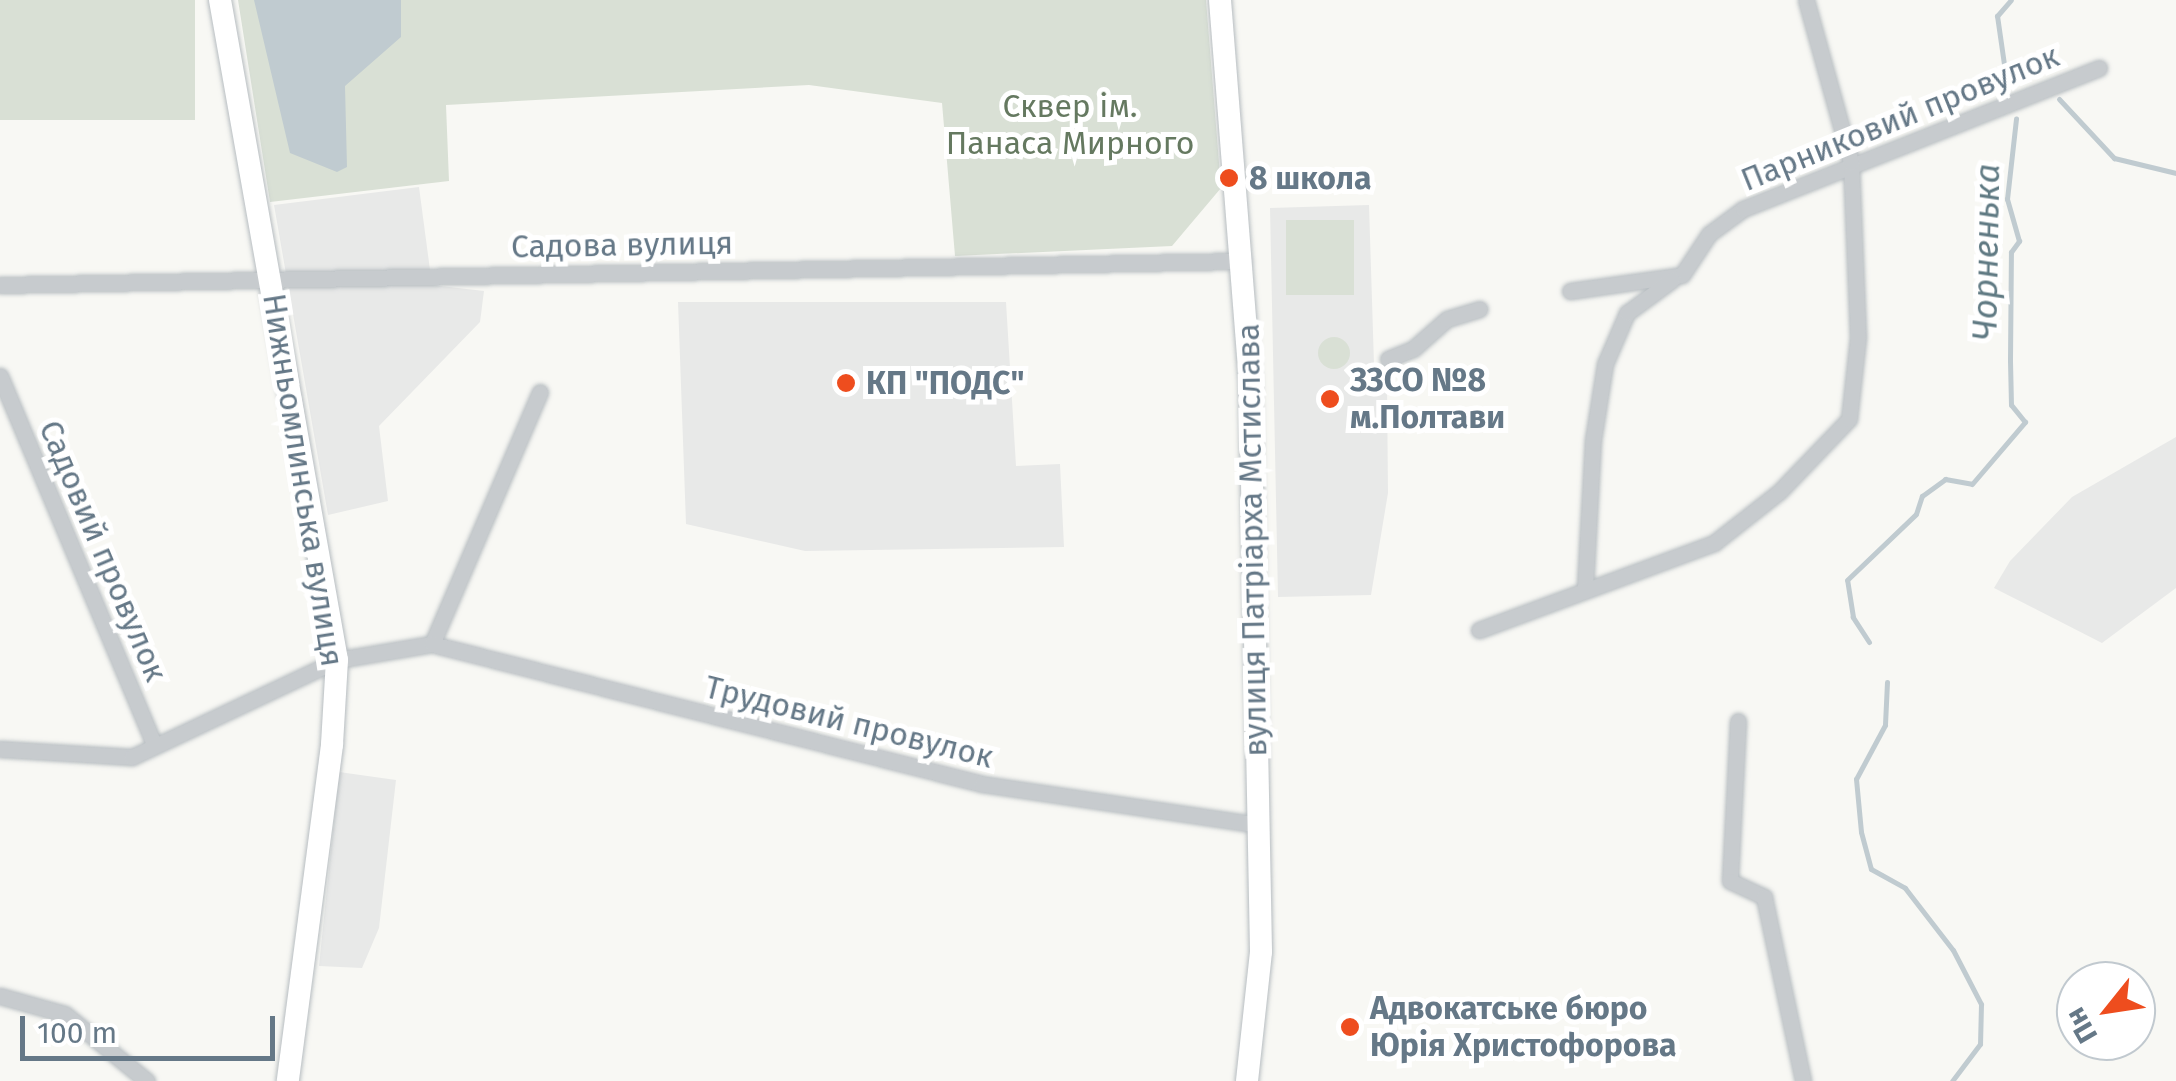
<!DOCTYPE html>
<html>
<head>
<meta charset="utf-8">
<style>
  body { margin:0 }
  #map { position:relative; width:2176px; height:1081px; overflow:hidden; background:#f8f8f4; font-family:"Fira Sans",sans-serif }
  div>[style] { position:absolute }
  [style*='--x'] { left:calc(var(--x)*1px); top:calc(var(--y)*1px); width:calc(var(--w)*1px); rotate:calc(var(--a)*1deg) }
  .built>* { inset:0; background:#e8e9e8 }
  .green>* { inset:0; background:#d9e0d5; transform-origin:0 0 }
  .round { border-radius:50% }
  .water>* { inset:0; background:#c0cbd0 }
  .stream>* { height:5px; margin:-2.5px; padding:0 2.5px; transform-origin:2.5px; border-radius:2.5px; background:#c0cbd0 }
  .roads { filter:drop-shadow(0 0 2px #b7bdc1) drop-shadow(0 0 2px #b7bdc1) }
  .street>* { height:15px; margin:-7.5px; padding:0 7.5px; transform-origin:7.5px; border-radius:7.5px; background:#c7cbce }
  .secondary>* { height:22px; margin:-11px; padding:0 11px; transform-origin:11px; border-radius:11px; background:#fff }
  .dots>* { width:28px; height:28px; translate:-50% -50%; box-sizing:border-box; border:5px solid #fff; border-radius:50% }
  span { translate:-50% -50%; white-space:nowrap; text-align:center; line-height:1.15; -webkit-text-stroke:10px #fff; paint-order:stroke }
  .park-label { font-size:32px; color:#657960 }
  .street-label { font-size:32px; color:#657887 }
  .poi-label { font-size:32px; color:#657887; font-weight:700 }
  .left { translate:0 -50%; text-align:left }
  .water-label { font-size:35px; color:#607a83; font-style:italic }
  .north { position:absolute; left:2056px; top:961px; width:100px; height:100px; box-sizing:border-box; background:#fff; border:2px solid #c1c9cf; border-radius:50%; rotate:240deg; font-size:28px; font-weight:700; line-height:40px; text-align:center; color:#657887 }
  .north::after { content:''; display:block; margin:auto; width:35px; height:45px; background:#ee4d1e; clip-path:polygon(50% 0,100% 100%,50% 72%,0 100%) }
  .scale { position:absolute; left:20px; top:1016px; width:255px; height:45px; box-sizing:border-box; border:5px solid #657887; border-top:0; padding-left:12px; font-size:30px; line-height:35px; white-space:nowrap; color:#657887; -webkit-text-stroke:8px #fff; paint-order:stroke }
</style>
</head>
<body>
<div id="map">
  <div class="built">
    <i style="clip-path:polygon(419px 187px,432px 285px,484px 291px,480px 322px,379px 426px,388px 501px,328px 515px,274px 205px)"></i>
    <i style="clip-path:polygon(1369px 205px,1374px 364px,1387px 385px,1388px 493px,1371px 595px,1278px 597px,1270px 208px)"></i>
    <i style="clip-path:polygon(678px 302px,1006px 302px,1016px 466px,1060px 464px,1064px 547px,805px 551px,686px 524px)"></i>
    <i style="clip-path:polygon(2176px 437px,2176px 588px,2102px 643px,1994px 588px,2010px 561px,2072px 497px)"></i>
    <i style="clip-path:polygon(339px 772px,396px 780px,379px 928px,362px 968px,319px 966px)"></i>
  </div>
  <div class="green">
    <i style="left:0;top:0;width:195px;height:120px"></i>
    <i style="clip-path:polygon(238px 0,1206px 0,1221px 188px,1172px 246px,955px 256px,942px 103px,809px 85px,446px 105px,449px 181px,270px 202px)"></i>
    <i style="left:1286px;top:220px;width:68px;height:75px"></i>
    <i class="round" style="left:1318px;top:337px;width:32px;height:32px"></i>
  </div>
  <div class="water">
    <i style="clip-path:polygon(254px 0,401px 0,401px 37px,345px 86px,347px 167px,337px 172px,290px 153px)"></i>
  </div>
  <div class="stream">
    <i style="--x:2007;--y:85;--w:70;--a:-98.2"></i>
    <i style="--x:1997;--y:16;--w:21;--a:-49"></i>
    <i style="--x:2059;--y:99;--w:81;--a:47"></i>
    <i style="--x:2114;--y:158;--w:64;--a:13.6"></i>
    <i style="--x:1869;--y:642;--w:30;--a:-123"></i>
    <i style="--x:1853;--y:617;--w:37;--a:-99"></i>
    <i style="--x:1847;--y:580;--w:95;--a:-43.7"></i>
    <i style="--x:1916;--y:514;--w:19;--a:-72"></i>
    <i style="--x:1922;--y:496;--w:29;--a:-36"></i>
    <i style="--x:1945;--y:479;--w:27;--a:10"></i>
    <i style="--x:1972;--y:484;--w:82;--a:-49.5"></i>
    <i style="--x:2025;--y:422;--w:22;--a:-129"></i>
    <i style="--x:2011;--y:405;--w:45;--a:-91.3"></i>
    <i style="--x:2010;--y:360;--w:108;--a:-89.5"></i>
    <i style="--x:2011;--y:252;--w:14;--a:-54"></i>
    <i style="--x:2019;--y:241;--w:44;--a:-105.9"></i>
    <i style="--x:2007;--y:199;--w:81;--a:-83.6"></i>
    <i style="--x:1887;--y:682;--w:43;--a:92.7"></i>
    <i style="--x:1885;--y:725;--w:61;--a:118.2"></i>
    <i style="--x:1856;--y:779;--w:53;--a:84.6"></i>
    <i style="--x:1861;--y:832;--w:38;--a:75"></i>
    <i style="--x:1871;--y:869;--w:39;--a:29"></i>
    <i style="--x:1905;--y:888;--w:78;--a:52.3"></i>
    <i style="--x:1953;--y:950;--w:61;--a:62.6"></i>
    <i style="--x:1981;--y:1004;--w:40;--a:91.4"></i>
    <i style="--x:1980;--y:1044;--w:46;--a:127.1"></i>
  </div>
  <div class="roads">
    <div class="street">
      <i style="--x:0;--y:285;--w:1244;--a:-1.11"></i>
      <i style="--x:1570;--y:291;--w:113;--a:-8.1"></i>
      <i style="--x:1682;--y:275;--w:49;--a:-56.6"></i>
      <i style="--x:1709;--y:234;--w:42;--a:-36.3"></i>
      <i style="--x:1743;--y:209;--w:383;--a:-21.6"></i>
      <i style="--x:1388;--y:359;--w:27;--a:-22"></i>
      <i style="--x:1413;--y:349;--w:45;--a:-41.4"></i>
      <i style="--x:1447;--y:319;--w:34;--a:-17"></i>
      <i style="--x:0;--y:376;--w:401;--a:67.3"></i>
      <i style="--x:1585;--y:587;--w:147;--a:-86.9"></i>
      <i style="--x:1593;--y:440;--w:77;--a:-81"></i>
      <i style="--x:1605;--y:364;--w:56;--a:-66.7"></i>
      <i style="--x:1627;--y:313;--w:56;--a:-36.3"></i>
      <i style="--x:1479;--y:630;--w:251;--a:-20.3"></i>
      <i style="--x:1714;--y:543;--w:84;--a:-38.2"></i>
      <i style="--x:1780;--y:491;--w:100;--a:-46.2"></i>
      <i style="--x:1849;--y:419;--w:82;--a:-83.7"></i>
      <i style="--x:1858;--y:337;--w:175;--a:-92.3"></i>
      <i style="--x:1851;--y:162;--w:168;--a:-105.5"></i>
      <i style="--x:432;--y:644;--w:274;--a:-66.8"></i>
      <i style="--x:1738;--y:721;--w:160;--a:92.9"></i>
      <i style="--x:1730;--y:881;--w:38;--a:25"></i>
      <i style="--x:1764;--y:897;--w:188;--a:78"></i>
      <i style="--x:0;--y:749;--w:132;--a:3.5"></i>
      <i style="--x:132;--y:757;--w:227;--a:-25.3"></i>
      <i style="--x:337;--y:660;--w:96;--a:-9.6"></i>
      <i style="--x:432;--y:644;--w:568;--a:14.28"></i>
      <i style="--x:982;--y:784;--w:279;--a:8.4"></i>
      <i style="--x:0;--y:996;--w:67;--a:15.5"></i>
      <i style="--x:65;--y:1014;--w:106;--a:39.3"></i>
    </div>
    <div class="secondary">
      <i style="--x:220;--y:0;--w:670;--a:79.95"></i>
      <i style="--x:337;--y:660;--w:85;--a:93.4"></i>
      <i style="--x:332;--y:745;--w:339;--a:97.5"></i>
      <i style="--x:1220;--y:0;--w:379;--a:85.5"></i>
      <i style="--x:1250;--y:378;--w:574;--a:88.9"></i>
      <i style="--x:1261;--y:952;--w:130;--a:96.2"></i>
    </div>
  </div>
  <div class="dots">
    <i style="left:1229px;top:178px;background:#ee4d1e"></i>
    <i style="left:846px;top:383px;background:#ee4d1e"></i>
    <i style="left:1330px;top:399px;background:#ee4d1e"></i>
    <i style="left:1350px;top:1027px;background:#ee4d1e"></i>
  </div>
  <div class="park-label">
    <span style="left:1070px;top:125px">Сквер ім.<br>Панаса Мирного</span>
  </div>
  <div class="street-label">
    <span style="left:1900px;top:118px;rotate:-22deg">Парниковий провулок</span>
    <span style="left:622px;top:245px;rotate:-1deg">Садова вулиця</span>
    <span style="left:303px;top:480px;rotate:81deg">Нижньомлинська вулиця</span>
    <span style="left:1252px;top:540px;rotate:-91deg">вулиця Патріарха Мстислава</span>
    <span style="left:103px;top:551px;rotate:67deg">Садовий провулок</span>
    <span style="left:849px;top:722px;rotate:14deg">Трудовий провулок</span>
  </div>
  <div class="poi-label">
    <span class="left" style="left:1249px;top:178px">8 школа</span>
    <span class="left" style="left:1350px;top:399px">ЗЗСО №8<br>м.Полтави</span>
    <span class="left" style="left:866px;top:383px">КП "ПОДС"</span>
    <span class="left" style="left:1370px;top:1027px">Адвокатське бюро<br>Юрія Христофорова</span>
  </div>
  <div class="water-label">
    <span style="left:1986px;top:252px;rotate:-89deg">Чорненька</span>
  </div>
  <div class="north">Пн</div>
  <div class="scale">100 m</div>
</div>
</body>
</html>
